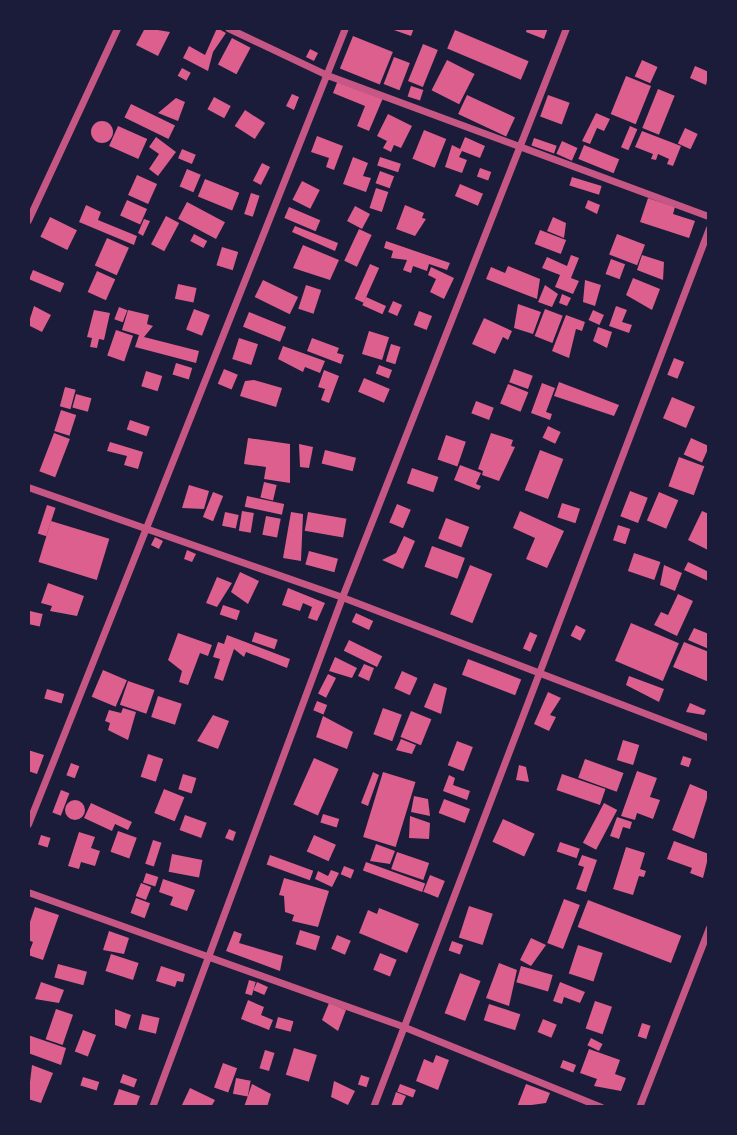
<!DOCTYPE html>
<html>
<head>
<meta charset="utf-8">
<style>
  body { margin:0 }
  #map { position:relative; width:737px; height:1135px; overflow:hidden; background:#1b1b3a; font-family:"Sofia Sans Condensed",sans-serif }
  div>[style] { position:absolute }
  [style*='--x'] { left:calc(var(--x)*1px); top:calc(var(--y)*1px); width:calc(var(--w)*1px); rotate:calc(var(--a)*1deg) }
  .building>* { inset:0; background:#dd5f8e; transform-origin:0 0 }
  .round { border-radius:50% }
  .minor>* { height:7px; margin:-3.5px; padding:0 3.5px; transform-origin:3.5px; border-radius:3.5px; background:#c65784 }
  span { translate:-50% -50%; white-space:nowrap; text-align:center; line-height:1.15; -webkit-text-stroke:5px #1b1b3a; paint-order:stroke }
  .frame { position:absolute; inset:0; border:30px solid #1b1b3a; pointer-events:none }
</style>
</head>
<body>
<div id="map">
  <div class="building">
    <i style="clip-path:polygon(145px 28px,170px 32px,158px 56px,136px 45px)"></i>
    <i style="clip-path:polygon(217px 28px,226px 33px,213px 52px,208px 71px,183px 58px,189px 46px,205px 55px)"></i>
    <i style="clip-path:polygon(388px 28px,414px 28px,411px 36px)"></i>
    <i style="clip-path:polygon(527px 28px,548px 28px,544px 39px,526px 32px)"></i>
    <i style="left:455px;top:30px;width:80px;height:20px;rotate:23deg"></i>
    <i style="left:353px;top:36px;width:43px;height:35px;rotate:22deg"></i>
    <i style="left:232px;top:38px;width:21px;height:30px;rotate:28deg"></i>
    <i style="left:423px;top:44px;width:16px;height:40px;rotate:22deg"></i>
    <i style="left:310px;top:49px;width:9px;height:9px;rotate:27deg"></i>
    <i style="left:394px;top:57px;width:17px;height:29px;rotate:21deg"></i>
    <i style="left:447px;top:60px;width:31px;height:34px;rotate:27deg"></i>
    <i style="left:642px;top:60px;width:17px;height:18px;rotate:24deg"></i>
    <i style="clip-path:polygon(695px 66px,709px 72px,706px 85px,690px 78px)"></i>
    <i style="left:182px;top:68px;width:10px;height:9px;rotate:29deg"></i>
    <i style="left:626px;top:76px;width:27px;height:41px;rotate:22deg"></i>
    <i style="clip-path:polygon(338px 80px,383px 98px,369px 131px,357px 126px,365px 106px,333px 93px)"></i>
    <i style="left:411px;top:86px;width:13px;height:11px;rotate:18deg"></i>
    <i style="left:658px;top:89px;width:18px;height:42px;rotate:22deg"></i>
    <i style="clip-path:polygon(292px 94px,299px 97px,294px 110px,286px 106px)"></i>
    <i style="left:467px;top:95px;width:53px;height:21px;rotate:25deg"></i>
    <i style="left:548px;top:95px;width:23px;height:23px;rotate:20deg"></i>
    <i style="left:214px;top:97px;width:19px;height:14px;rotate:28deg"></i>
    <i style="clip-path:polygon(176px 98px,185px 102px,178px 121px,158px 113px)"></i>
    <i style="left:131px;top:104px;width:49px;height:15px;rotate:26deg"></i>
    <i style="left:245px;top:110px;width:24px;height:19px;rotate:33deg"></i>
    <i style="clip-path:polygon(596px 113px,610px 119px,604px 131px,597px 128px,590px 144px,582px 141px)"></i>
    <i style="clip-path:polygon(388px 114px,412px 126px,401px 148px,394px 145px,391px 152px,383px 148px,387px 141px,377px 136px)"></i>
    <i class="round" style="left:91px;top:121px;width:22px;height:22px"></i>
    <i style="left:118px;top:126px;width:32px;height:22px;rotate:24deg"></i>
    <i style="left:630px;top:126px;width:8px;height:23px;rotate:23deg"></i>
    <i style="left:685px;top:128px;width:14px;height:17px;rotate:25deg"></i>
    <i style="left:424px;top:130px;width:24px;height:31px;rotate:22deg"></i>
    <i style="clip-path:polygon(642px 131px,681px 146px,673px 166px,667px 164px,669px 159px,658px 154px,656px 160px,651px 159px,653px 154px,635px 147px)"></i>
    <i style="clip-path:polygon(317px 136px,343px 146px,334px 170px,326px 167px,329px 158px,311px 152px)"></i>
    <i style="clip-path:polygon(156px 137px,176px 152px,158px 176px,149px 169px,159px 154px,149px 147px)"></i>
    <i style="clip-path:polygon(465px 137px,485px 146px,480px 158px,462px 151px,459px 157px,467px 160px,462px 173px,445px 167px,452px 145px,460px 149px)"></i>
    <i style="left:534px;top:138px;width:24px;height:8px;rotate:19deg"></i>
    <i style="left:562px;top:141px;width:17px;height:14px;rotate:24deg"></i>
    <i style="left:584px;top:145px;width:38px;height:15px;rotate:22deg"></i>
    <i style="left:182px;top:149px;width:15px;height:10px;rotate:23deg"></i>
    <i style="clip-path:polygon(353px 157px,368px 163px,363px 176px,371px 178px,366px 192px,343px 184px)"></i>
    <i style="left:380px;top:157px;width:22px;height:9px;rotate:18deg"></i>
    <i style="left:262px;top:163px;width:9px;height:20px;rotate:27deg"></i>
    <i style="left:480px;top:168px;width:12px;height:9px;rotate:20deg"></i>
    <i style="left:187px;top:169px;width:15px;height:19px;rotate:23deg"></i>
    <i style="left:380px;top:171px;width:15px;height:13px;rotate:20deg"></i>
    <i style="left:137px;top:175px;width:22px;height:22px;rotate:24deg"></i>
    <i style="left:572px;top:177px;width:31px;height:9px;rotate:17deg"></i>
    <i style="left:205px;top:179px;width:37px;height:19px;rotate:22deg"></i>
    <i style="left:302px;top:181px;width:20px;height:21px;rotate:27deg"></i>
    <i style="left:460px;top:184px;width:25px;height:13px;rotate:23deg"></i>
    <i style="left:376px;top:188px;width:13px;height:21px;rotate:18deg"></i>
    <i style="left:251px;top:193px;width:9px;height:22px;rotate:18deg"></i>
    <i style="clip-path:polygon(648px 198px,675px 207px,673px 214px,695px 221px,689px 238px,640px 222px)"></i>
    <i style="left:127px;top:200px;width:22px;height:17px;rotate:24deg"></i>
    <i style="clip-path:polygon(588px 200px,600px 205px,597px 214px,585px 208px)"></i>
    <i style="left:187px;top:202px;width:43px;height:19px;rotate:28deg"></i>
    <i style="clip-path:polygon(86px 205px,101px 212px,98px 220px,137px 236px,134px 245px,79px 222px)"></i>
    <i style="clip-path:polygon(405px 205px,424px 213px,422px 218px,426px 219px,415px 236px,396px 229px)"></i>
    <i style="left:355px;top:206px;width:17px;height:17px;rotate:28deg"></i>
    <i style="left:289px;top:207px;width:34px;height:12px;rotate:23deg"></i>
    <i style="left:166px;top:216px;width:15px;height:32px;rotate:28deg"></i>
    <i style="left:50px;top:217px;width:30px;height:22px;rotate:26deg"></i>
    <i style="clip-path:polygon(553px 217px,566px 223px,564px 238px,547px 231px)"></i>
    <i style="clip-path:polygon(144px 219px,150px 221px,143px 236px,138px 233px)"></i>
    <i style="clip-path:polygon(295px 226px,338px 243px,335px 251px,292px 232px)"></i>
    <i style="left:359px;top:229px;width:14px;height:35px;rotate:25deg"></i>
    <i style="left:540px;top:230px;width:28px;height:15px;rotate:21deg"></i>
    <i style="left:194px;top:234px;width:15px;height:8px;rotate:28deg"></i>
    <i style="left:617px;top:234px;width:30px;height:22px;rotate:21deg"></i>
    <i style="left:107px;top:238px;width:24px;height:30px;rotate:24deg"></i>
    <i style="clip-path:polygon(386px 241px,450px 263px,447px 270px,429px 264px,427px 271px,413px 266px,411px 273px,403px 270px,407px 260px,391px 258px,393px 251px,384px 248px)"></i>
    <i style="clip-path:polygon(303px 245px,339px 260px,330px 280px,293px 268px)"></i>
    <i style="left:222px;top:247px;width:17px;height:19px;rotate:17deg"></i>
    <i style="clip-path:polygon(571px 255px,579px 258px,571px 278px,579px 281px,573px 294px,555px 287px,560px 275px,542px 268px,547px 257px,567px 266px)"></i>
    <i style="clip-path:polygon(642px 255px,664px 262px,663px 280px,637px 270px)"></i>
    <i style="left:611px;top:259px;width:15px;height:16px;rotate:20deg"></i>
    <i style="left:370px;top:264px;width:10px;height:38px;rotate:24deg"></i>
    <i style="clip-path:polygon(508px 266px,540px 279px,537px 299px,486px 279px,491px 267px,505px 273px)"></i>
    <i style="clip-path:polygon(431px 267px,454px 278px,444px 299px,430px 292px,436px 279px,428px 275px)"></i>
    <i style="left:33px;top:270px;width:34px;height:10px;rotate:23deg"></i>
    <i style="left:97px;top:271px;width:20px;height:23px;rotate:24deg"></i>
    <i style="clip-path:polygon(633px 278px,660px 289px,652px 310px,626px 295px)"></i>
    <i style="left:263px;top:280px;width:39px;height:19px;rotate:26deg"></i>
    <i style="clip-path:polygon(585px 280px,601px 285px,595px 306px,583px 302px)"></i>
    <i style="left:178px;top:284px;width:19px;height:15px;rotate:12deg"></i>
    <i style="left:306px;top:285px;width:16px;height:25px;rotate:18deg"></i>
    <i style="clip-path:polygon(545px 285px,558px 294px,552px 307px,538px 302px)"></i>
    <i style="clip-path:polygon(562px 294px,571px 298px,567px 306px,559px 303px)"></i>
    <i style="left:366px;top:297px;width:22px;height:9px;rotate:24deg"></i>
    <i style="left:393px;top:301px;width:10px;height:12px;rotate:24deg"></i>
    <i style="clip-path:polygon(518px 304px,541px 312px,533px 334px,514px 328px)"></i>
    <i style="clip-path:polygon(34px 306px,51px 315px,42px 332px,28px 325px)"></i>
    <i style="clip-path:polygon(616px 306px,627px 310px,622px 322px,632px 325px,629px 333px,609px 326px)"></i>
    <i style="left:119px;top:307px;width:9px;height:13px;rotate:21deg"></i>
    <i style="left:194px;top:309px;width:17px;height:22px;rotate:21deg"></i>
    <i style="left:545px;top:309px;width:19px;height:29px;rotate:21deg"></i>
    <i style="clip-path:polygon(94px 310px,110px 313px,104px 340px,99px 339px,97px 348px,90px 347px,92px 338px,87px 337px)"></i>
    <i style="clip-path:polygon(128px 310px,149px 315px,147px 324px,153px 326px,144px 337px,199px 351px,196px 363px,135px 347px,139px 335px,122px 330px)"></i>
    <i style="left:593px;top:310px;width:12px;height:11px;rotate:24deg"></i>
    <i style="left:419px;top:311px;width:14px;height:15px;rotate:21deg"></i>
    <i style="left:249px;top:312px;width:40px;height:16px;rotate:22deg"></i>
    <i style="clip-path:polygon(566px 315px,585px 322px,582px 331px,576px 329px,569px 358px,552px 351px)"></i>
    <i style="clip-path:polygon(484px 318px,512px 331px,508px 340px,503px 337px,495px 354px,472px 344px)"></i>
    <i style="clip-path:polygon(598px 327px,612px 332px,607px 348px,593px 341px)"></i>
    <i style="left:116px;top:330px;width:18px;height:27px;rotate:19deg"></i>
    <i style="left:369px;top:331px;width:21px;height:24px;rotate:17deg"></i>
    <i style="left:239px;top:338px;width:20px;height:22px;rotate:18deg"></i>
    <i style="clip-path:polygon(312px 338px,339px 348px,337px 353px,344px 355px,341px 364px,307px 351px)"></i>
    <i style="left:391px;top:344px;width:10px;height:18px;rotate:17deg"></i>
    <i style="clip-path:polygon(283px 346px,325px 361px,320px 373px,305px 367px,303px 372px,278px 359px)"></i>
    <i style="left:674px;top:358px;width:11px;height:18px;rotate:22deg"></i>
    <i style="left:176px;top:363px;width:17px;height:12px;rotate:17deg"></i>
    <i style="left:379px;top:365px;width:14px;height:9px;rotate:21deg"></i>
    <i style="left:224px;top:369px;width:15px;height:16px;rotate:23deg"></i>
    <i style="left:514px;top:369px;width:20px;height:14px;rotate:20deg"></i>
    <i style="clip-path:polygon(324px 370px,339px 376px,329px 403px,321px 400px,325px 389px,318px 387px)"></i>
    <i style="left:146px;top:371px;width:17px;height:16px;rotate:17deg"></i>
    <i style="left:364px;top:378px;width:28px;height:15px;rotate:23deg"></i>
    <i style="clip-path:polygon(254px 380px,282px 388px,276px 407px,240px 396px,245px 381px)"></i>
    <i style="clip-path:polygon(559px 382px,619px 405px,614px 416px,554px 396px)"></i>
    <i style="clip-path:polygon(542px 383px,555px 388px,546px 412px,552px 414px,550px 420px,531px 413px)"></i>
    <i style="left:508px;top:384px;width:22px;height:21px;rotate:22deg"></i>
    <i style="left:65px;top:387px;width:11px;height:20px;rotate:15deg"></i>
    <i style="left:76px;top:394px;width:16px;height:14px;rotate:15deg"></i>
    <i style="left:672px;top:397px;width:25px;height:23px;rotate:23deg"></i>
    <i style="left:476px;top:401px;width:19px;height:13px;rotate:21deg"></i>
    <i style="left:61px;top:410px;width:16px;height:22px;rotate:18deg"></i>
    <i style="left:130px;top:420px;width:21px;height:10px;rotate:19deg"></i>
    <i style="left:548px;top:426px;width:14px;height:13px;rotate:25deg"></i>
    <i style="left:54px;top:433px;width:17px;height:41px;rotate:21deg"></i>
    <i style="clip-path:polygon(491px 433px,513px 440px,511px 446px,515px 447px,499px 481px,482px 475px,483px 471px,478px 469px)"></i>
    <i style="left:446px;top:435px;width:21px;height:26px;rotate:19deg"></i>
    <i style="clip-path:polygon(248px 438px,290px 444px,290px 483px,264px 479px,266px 467px,244px 464px)"></i>
    <i style="left:691px;top:438px;width:20px;height:18px;rotate:24deg"></i>
    <i style="clip-path:polygon(110px 442px,143px 452px,138px 469px,124px 465px,127px 456px,107px 451px)"></i>
    <i style="clip-path:polygon(299px 444px,313px 447px,309px 468px,300px 467px)"></i>
    <i style="left:325px;top:450px;width:32px;height:14px;rotate:14deg"></i>
    <i style="left:540px;top:450px;width:25px;height:43px;rotate:21deg"></i>
    <i style="left:679px;top:457px;width:27px;height:31px;rotate:20deg"></i>
    <i style="clip-path:polygon(460px 465px,481px 473px,476px 484px,481px 486px,479px 490px,454px 480px)"></i>
    <i style="left:412px;top:468px;width:28px;height:16px;rotate:19deg"></i>
    <i style="left:264px;top:482px;width:13px;height:16px;rotate:13deg"></i>
    <i style="clip-path:polygon(189px 485px,209px 491px,204px 509px,182px 508px)"></i>
    <i style="left:630px;top:491px;width:19px;height:27px;rotate:21deg"></i>
    <i style="left:213px;top:492px;width:11px;height:27px;rotate:22deg"></i>
    <i style="left:659px;top:492px;width:21px;height:31px;rotate:23deg"></i>
    <i style="left:247px;top:496px;width:38px;height:11px;rotate:12deg"></i>
    <i style="left:562px;top:503px;width:19px;height:15px;rotate:18deg"></i>
    <i style="left:397px;top:504px;width:15px;height:20px;rotate:23deg"></i>
    <i style="left:47px;top:505px;width:9px;height:30px;rotate:18deg"></i>
    <i style="left:242px;top:511px;width:12px;height:20px;rotate:9deg"></i>
    <i style="clip-path:polygon(520px 511px,564px 531px,547px 568px,526px 559px,535px 538px,513px 528px)"></i>
    <i style="clip-path:polygon(702px 511px,709px 514px,708px 550px,688px 540px)"></i>
    <i style="left:225px;top:512px;width:14px;height:14px;rotate:12deg"></i>
    <i style="clip-path:polygon(291px 512px,303px 514px,301px 561px,283px 558px)"></i>
    <i style="left:308px;top:512px;width:39px;height:19px;rotate:10deg"></i>
    <i style="left:266px;top:516px;width:15px;height:19px;rotate:11deg"></i>
    <i style="left:446px;top:518px;width:25px;height:22px;rotate:21deg"></i>
    <i style="left:51px;top:521px;width:61px;height:43px;rotate:17deg"></i>
    <i style="left:618px;top:525px;width:13px;height:16px;rotate:18deg"></i>
    <i style="clip-path:polygon(404px 536px,415px 541px,403px 569px,382px 560px,396px 553px)"></i>
    <i style="left:155px;top:537px;width:9px;height:9px;rotate:27deg"></i>
    <i style="left:432px;top:546px;width:35px;height:22px;rotate:20deg"></i>
    <i style="clip-path:polygon(187px 550px,196px 554px,192px 562px,184px 559px)"></i>
    <i style="left:309px;top:551px;width:30px;height:14px;rotate:15deg"></i>
    <i style="left:634px;top:553px;width:28px;height:19px;rotate:19deg"></i>
    <i style="clip-path:polygon(688px 562px,709px 572px,708px 581px,684px 570px)"></i>
    <i style="left:470px;top:565px;width:24px;height:53px;rotate:22deg"></i>
    <i style="clip-path:polygon(664px 565px,682px 573px,675px 591px,660px 585px)"></i>
    <i style="clip-path:polygon(240px 572px,259px 581px,248px 604px,231px 592px)"></i>
    <i style="clip-path:polygon(217px 577px,232px 583px,217px 607px,206px 603px)"></i>
    <i style="clip-path:polygon(48px 583px,84px 596px,77px 616px,50px 611px,52px 606px,41px 603px)"></i>
    <i style="clip-path:polygon(288px 588px,325px 603px,317px 621px,308px 618px,312px 607px,303px 603px,300px 611px,282px 605px)"></i>
    <i style="clip-path:polygon(678px 594px,693px 601px,677px 636px,654px 625px,661px 612px,668px 615px)"></i>
    <i style="left:223px;top:605px;width:18px;height:10px;rotate:19deg"></i>
    <i style="left:30px;top:611px;width:13px;height:13px;rotate:13deg"></i>
    <i style="left:356px;top:613px;width:19px;height:10px;rotate:25deg"></i>
    <i style="left:631px;top:623px;width:52px;height:41px;rotate:23deg"></i>
    <i style="left:576px;top:625px;width:11px;height:12px;rotate:27deg"></i>
    <i style="clip-path:polygon(694px 628px,709px 634px,709px 649px,688px 640px)"></i>
    <i style="left:255px;top:632px;width:24px;height:10px;rotate:19deg"></i>
    <i style="left:530px;top:632px;width:8px;height:18px;rotate:23deg"></i>
    <i style="clip-path:polygon(178px 633px,212px 645px,208px 656px,200px 653px,188px 685px,179px 682px,182px 671px,168px 660px)"></i>
    <i style="clip-path:polygon(227px 635px,290px 659px,287px 668px,246px 652px,244px 657px,234px 649px,223px 681px,214px 678px,220px 659px,213px 657px,218px 642px,224px 644px)"></i>
    <i style="left:349px;top:640px;width:37px;height:12px;rotate:26deg"></i>
    <i style="clip-path:polygon(684px 642px,709px 652px,709px 682px,673px 667px)"></i>
    <i style="clip-path:polygon(335px 657px,357px 668px,352px 678px,329px 671px)"></i>
    <i style="left:468px;top:659px;width:57px;height:17px;rotate:21deg"></i>
    <i style="clip-path:polygon(364px 664px,374px 668px,369px 681px,358px 676px)"></i>
    <i style="left:103px;top:670px;width:26px;height:29px;rotate:23deg"></i>
    <i style="left:402px;top:671px;width:17px;height:19px;rotate:24deg"></i>
    <i style="left:328px;top:674px;width:9px;height:22px;rotate:27deg"></i>
    <i style="clip-path:polygon(629px 676px,664px 689px,659px 702px,626px 685px)"></i>
    <i style="left:128px;top:681px;width:28px;height:25px;rotate:19deg"></i>
    <i style="clip-path:polygon(434px 683px,447px 688px,441px 714px,424px 707px)"></i>
    <i style="left:47px;top:689px;width:18px;height:10px;rotate:16deg"></i>
    <i style="clip-path:polygon(548px 692px,561px 698px,550px 715px,556px 717px,549px 731px,534px 724px)"></i>
    <i style="left:158px;top:696px;width:25px;height:22px;rotate:18deg"></i>
    <i style="left:317px;top:701px;width:11px;height:10px;rotate:22deg"></i>
    <i style="clip-path:polygon(690px 703px,706px 710px,704px 715px,686px 712px)"></i>
    <i style="clip-path:polygon(123px 708px,136px 712px,128px 740px,108px 730px,110px 723px,105px 721px,109px 710px,121px 713px)"></i>
    <i style="left:383px;top:708px;width:20px;height:28px;rotate:20deg"></i>
    <i style="left:411px;top:711px;width:22px;height:28px;rotate:22deg"></i>
    <i style="clip-path:polygon(213px 715px,229px 721px,218px 749px,197px 741px)"></i>
    <i style="clip-path:polygon(323px 716px,353px 732px,347px 749px,316px 737px)"></i>
    <i style="clip-path:polygon(401px 739px,416px 745px,412px 754px,396px 750px)"></i>
    <i style="left:623px;top:740px;width:17px;height:21px;rotate:17deg"></i>
    <i style="left:457px;top:741px;width:17px;height:26px;rotate:21deg"></i>
    <i style="clip-path:polygon(28px 750px,44px 755px,37px 774px,28px 771px)"></i>
    <i style="left:148px;top:754px;width:16px;height:24px;rotate:18deg"></i>
    <i style="left:683px;top:756px;width:9px;height:9px;rotate:18deg"></i>
    <i style="left:314px;top:758px;width:27px;height:51px;rotate:24deg"></i>
    <i style="left:585px;top:759px;width:41px;height:20px;rotate:20deg"></i>
    <i style="left:71px;top:763px;width:9px;height:13px;rotate:21deg"></i>
    <i style="clip-path:polygon(519px 765px,526px 767px,529px 782px,516px 780px)"></i>
    <i style="clip-path:polygon(637px 771px,657px 778px,650px 797px,660px 800px,653px 819px,637px 813px,635px 820px,621px 816px)"></i>
    <i style="clip-path:polygon(373px 772px,379px 775px,368px 806px,361px 803px)"></i>
    <i style="left:383px;top:772px;width:34px;height:68px;rotate:17deg"></i>
    <i style="left:183px;top:774px;width:14px;height:16px;rotate:17deg"></i>
    <i style="left:562px;top:774px;width:46px;height:17px;rotate:19deg"></i>
    <i style="clip-path:polygon(449px 775px,455px 778px,453px 785px,470px 791px,467px 800px,443px 791px)"></i>
    <i style="clip-path:polygon(690px 784px,709px 792px,694px 839px,672px 830px)"></i>
    <i style="left:164px;top:789px;width:22px;height:26px;rotate:22deg"></i>
    <i style="left:61px;top:790px;width:9px;height:24px;rotate:21deg"></i>
    <i style="clip-path:polygon(414px 796px,428px 799px,430px 816px,411px 812px)"></i>
    <i style="left:444px;top:799px;width:28px;height:15px;rotate:21deg"></i>
    <i class="round" style="left:65px;top:800px;width:20px;height:20px"></i>
    <i style="clip-path:polygon(91px 803px,132px 822px,128px 830px,115px 824px,112px 831px,84px 818px)"></i>
    <i style="left:604px;top:803px;width:15px;height:45px;rotate:28deg"></i>
    <i style="left:323px;top:814px;width:17px;height:9px;rotate:17deg"></i>
    <i style="left:185px;top:815px;width:23px;height:16px;rotate:20deg"></i>
    <i style="clip-path:polygon(410px 816px,430px 823px,429px 839px,409px 838px)"></i>
    <i style="clip-path:polygon(617px 817px,632px 822px,630px 829px,623px 827px,619px 839px,610px 836px)"></i>
    <i style="left:503px;top:819px;width:35px;height:25px;rotate:25deg"></i>
    <i style="clip-path:polygon(229px 829px,236px 832px,233px 841px,225px 838px)"></i>
    <i style="left:118px;top:831px;width:20px;height:22px;rotate:20deg"></i>
    <i style="clip-path:polygon(79px 832px,95px 837px,91px 848px,100px 851px,95px 866px,81px 862px,79px 869px,68px 866px)"></i>
    <i style="left:41px;top:835px;width:10px;height:10px;rotate:17deg"></i>
    <i style="left:314px;top:835px;width:24px;height:18px;rotate:24deg"></i>
    <i style="left:153px;top:840px;width:9px;height:25px;rotate:18deg"></i>
    <i style="clip-path:polygon(674px 841px,709px 854px,703px 878px,690px 873px,692px 868px,667px 859px)"></i>
    <i style="left:560px;top:842px;width:21px;height:10px;rotate:19deg"></i>
    <i style="clip-path:polygon(376px 844px,395px 851px,390px 864px,370px 861px)"></i>
    <i style="clip-path:polygon(626px 847px,645px 853px,640px 869px,646px 871px,644px 877px,639px 876px,633px 895px,613px 889px)"></i>
    <i style="left:397px;top:852px;width:34px;height:18px;rotate:19deg"></i>
    <i style="left:172px;top:854px;width:31px;height:18px;rotate:11deg"></i>
    <i style="left:270px;top:855px;width:46px;height:10px;rotate:20deg"></i>
    <i style="clip-path:polygon(582px 855px,597px 860px,586px 892px,576px 889px,584px 867px,578px 865px)"></i>
    <i style="left:366px;top:862px;width:63px;height:9px;rotate:20deg"></i>
    <i style="left:344px;top:866px;width:11px;height:9px;rotate:22deg"></i>
    <i style="clip-path:polygon(331px 870px,339px 873px,332px 887px,315px 879px,318px 871px,328px 876px)"></i>
    <i style="left:146px;top:873px;width:13px;height:10px;rotate:18deg"></i>
    <i style="left:430px;top:875px;width:16px;height:18px;rotate:22deg"></i>
    <i style="clip-path:polygon(284px 878px,329px 891px,318px 927px,292px 921px,294px 915px,285px 912px,284px 896px,279px 895px)"></i>
    <i style="clip-path:polygon(163px 879px,195px 890px,187px 911px,170px 905px,173px 897px,159px 892px)"></i>
    <i style="left:141px;top:883px;width:11px;height:14px;rotate:22deg"></i>
    <i style="left:136px;top:898px;width:15px;height:16px;rotate:20deg"></i>
    <i style="left:564px;top:899px;width:17px;height:47px;rotate:21deg"></i>
    <i style="left:588px;top:900px;width:100px;height:29px;rotate:21deg"></i>
    <i style="left:469px;top:906px;width:25px;height:33px;rotate:18deg"></i>
    <i style="clip-path:polygon(35px 907px,59px 915px,43px 960px,28px 955px,33px 942px,28px 940px,28px 928px)"></i>
    <i style="clip-path:polygon(379px 908px,419px 924px,407px 953px,359px 933px,368px 910px,377px 914px)"></i>
    <i style="left:300px;top:930px;width:21px;height:15px;rotate:17deg"></i>
    <i style="clip-path:polygon(109px 931px,129px 938px,124px 954px,103px 950px)"></i>
    <i style="clip-path:polygon(234px 931px,242px 934px,239px 943px,283px 956px,280px 971px,226px 951px)"></i>
    <i style="left:337px;top:935px;width:15px;height:15px;rotate:23deg"></i>
    <i style="clip-path:polygon(531px 938px,546px 945px,531px 966px,520px 960px)"></i>
    <i style="left:452px;top:941px;width:12px;height:10px;rotate:20deg"></i>
    <i style="left:578px;top:945px;width:26px;height:30px;rotate:18deg"></i>
    <i style="left:380px;top:953px;width:18px;height:18px;rotate:22deg"></i>
    <i style="left:111px;top:954px;width:29px;height:18px;rotate:18deg"></i>
    <i style="clip-path:polygon(499px 963px,517px 970px,509px 1006px,486px 998px)"></i>
    <i style="left:58px;top:964px;width:30px;height:14px;rotate:15deg"></i>
    <i style="clip-path:polygon(161px 966px,185px 974px,183px 982px,177px 981px,175px 987px,156px 981px)"></i>
    <i style="left:521px;top:966px;width:33px;height:17px;rotate:16deg"></i>
    <i style="left:460px;top:973px;width:22px;height:43px;rotate:21deg"></i>
    <i style="left:249px;top:980px;width:7px;height:14px;rotate:16deg"></i>
    <i style="clip-path:polygon(41px 982px,64px 990px,59px 1003px,35px 999px)"></i>
    <i style="left:257px;top:982px;width:12px;height:9px;rotate:24deg"></i>
    <i style="clip-path:polygon(560px 982px,585px 992px,580px 1003px,564px 997px,562px 1004px,553px 1001px)"></i>
    <i style="clip-path:polygon(248px 1000px,264px 1007px,261px 1015px,273px 1020px,269px 1030px,241px 1019px)"></i>
    <i style="left:595px;top:1001px;width:18px;height:29px;rotate:19deg"></i>
    <i style="clip-path:polygon(329px 1003px,346px 1010px,338px 1031px,322px 1020px)"></i>
    <i style="left:489px;top:1004px;width:33px;height:17px;rotate:18deg"></i>
    <i style="left:56px;top:1009px;width:18px;height:32px;rotate:19deg"></i>
    <i style="clip-path:polygon(115px 1009px,131px 1015px,126px 1029px,115px 1025px)"></i>
    <i style="left:142px;top:1014px;width:18px;height:16px;rotate:13deg"></i>
    <i style="left:278px;top:1017px;width:16px;height:11px;rotate:15deg"></i>
    <i style="left:543px;top:1019px;width:15px;height:14px;rotate:23deg"></i>
    <i style="left:642px;top:1023px;width:9px;height:14px;rotate:18deg"></i>
    <i style="left:83px;top:1030px;width:14px;height:23px;rotate:21deg"></i>
    <i style="clip-path:polygon(28px 1035px,66px 1048px,61px 1065px,28px 1053px)"></i>
    <i style="left:591px;top:1038px;width:13px;height:8px;rotate:27deg"></i>
    <i style="left:294px;top:1048px;width:24px;height:28px;rotate:17deg"></i>
    <i style="clip-path:polygon(589px 1049px,620px 1060px,615px 1074px,626px 1078px,621px 1091px,594px 1086px,597px 1079px,580px 1073px)"></i>
    <i style="left:265px;top:1050px;width:10px;height:19px;rotate:17deg"></i>
    <i style="clip-path:polygon(436px 1055px,449px 1060px,438px 1090px,416px 1081px,424px 1059px,433px 1063px)"></i>
    <i style="left:563px;top:1060px;width:14px;height:8px;rotate:21deg"></i>
    <i style="left:223px;top:1063px;width:15px;height:26px;rotate:20deg"></i>
    <i style="clip-path:polygon(32px 1065px,53px 1073px,41px 1103px,28px 1099px)"></i>
    <i style="left:123px;top:1074px;width:15px;height:9px;rotate:20deg"></i>
    <i style="left:361px;top:1075px;width:9px;height:10px;rotate:18deg"></i>
    <i style="left:83px;top:1077px;width:17px;height:9px;rotate:17deg"></i>
    <i style="left:236px;top:1078px;width:15px;height:16px;rotate:11deg"></i>
    <i style="clip-path:polygon(334px 1081px,355px 1091px,348px 1105px,331px 1097px)"></i>
    <i style="clip-path:polygon(252px 1084px,271px 1094px,267px 1107px,244px 1107px)"></i>
    <i style="left:400px;top:1084px;width:17px;height:8px;rotate:21deg"></i>
    <i style="clip-path:polygon(526px 1084px,550px 1093px,546px 1103px,517px 1107px)"></i>
    <i style="clip-path:polygon(190px 1088px,215px 1100px,211px 1107px,181px 1107px)"></i>
    <i style="clip-path:polygon(119px 1089px,140px 1096px,136px 1107px,113px 1106px)"></i>
    <i style="clip-path:polygon(396px 1092px,406px 1096px,401px 1107px,391px 1107px)"></i>
  </div>
  <div class="minor">
    <i style="--x:228;--y:28;--w:110;--a:25.4"></i>
    <i style="--x:327;--y:75;--w:407;--a:20.3"></i>
    <i style="--x:28;--y:220;--w:212;--a:-65.1"></i>
    <i style="--x:28;--y:487;--w:333;--a:19.3"></i>
    <i style="--x:342;--y:597;--w:393;--a:21"></i>
    <i style="--x:28;--y:824;--w:857;--a:-68.29"></i>
    <i style="--x:28;--y:892;--w:397;--a:19.7"></i>
    <i style="--x:402;--y:1026;--w:215;--a:22.1"></i>
    <i style="--x:152;--y:1107;--w:544;--a:-69.57"></i>
    <i style="--x:342;--y:597;--w:612;--a:-68.51"></i>
    <i style="--x:373;--y:1107;--w:941;--a:-69.08"></i>
    <i style="--x:639;--y:1107;--w:193;--a:-68.7"></i>
  </div>
  <div class="frame"></div>
</div>
</body>
</html>
